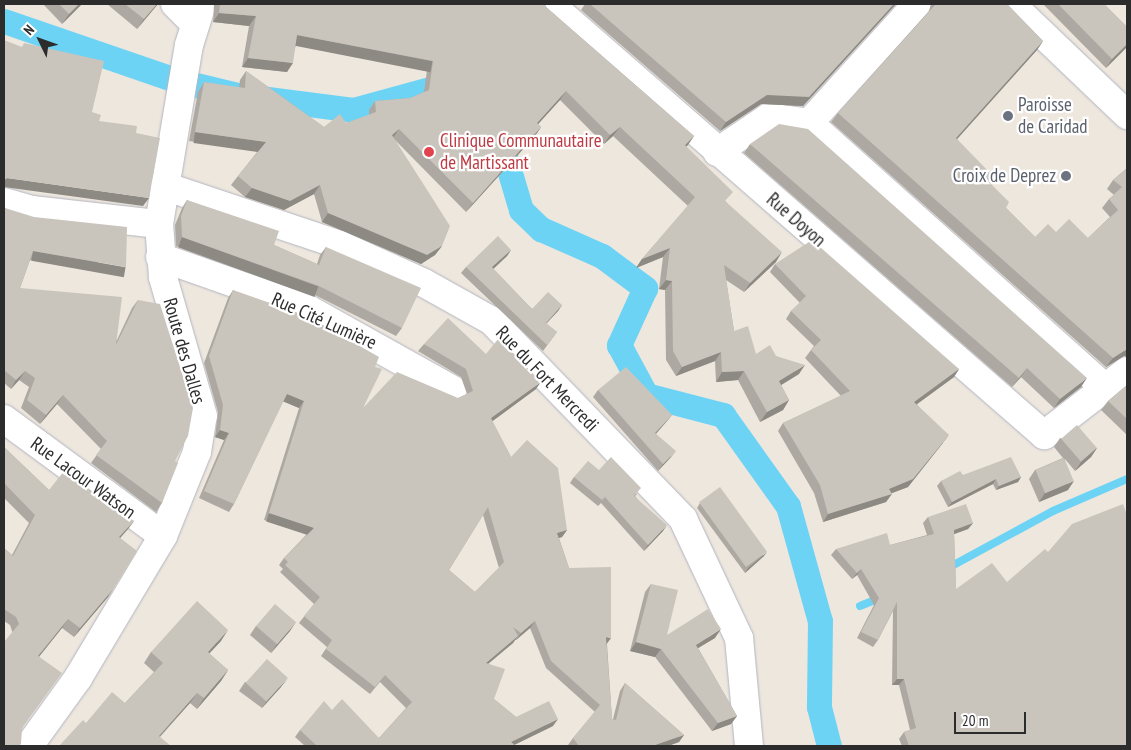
<!DOCTYPE html>
<html>
<head>
<meta charset="utf-8">
<style>
  body { margin:0 }
  #map { position:relative; width:1131px; height:750px; overflow:hidden; background:#eee7de; font-family:"PT Sans Narrow",sans-serif }
  div>[style] { position:absolute }
  [style*='--x'] { left:calc(var(--x)*1px); top:calc(var(--y)*1px); width:calc(var(--w)*1px); rotate:calc(var(--a)*1deg) }
  .stream>* { height:8px; margin:-4px; padding:0 4px; transform-origin:4px; border-radius:4px; background:#6dd3f5 }
  .canal>* { height:25px; margin:-12.5px; padding:0 12.5px; transform-origin:12.5px; border-radius:12.5px; background:#6dd3f5 }
  .roads { filter:drop-shadow(0 0 1px #b2b5c0) drop-shadow(0 0 1px #b2b5c0) }
  .minor>* { height:28px; margin:-14px; padding:0 14px; transform-origin:14px; border-radius:14px; background:#fff }
  .wall>* { inset:0; background:#ada9a2 }
  .shaded-wall>* { inset:0; background:#8d8a84; transform-origin:0 0 }
  .building>* { inset:0; background:#c9c5bc; transform-origin:0 0 }
  .dots>* { width:14px; height:14px; translate:-50% -50%; box-sizing:border-box; border:2px solid #fff; border-radius:50% }
  span { translate:-50% -50%; white-space:nowrap; text-align:center; line-height:1.15; -webkit-text-stroke:4.5px #fff; paint-order:stroke }
  .worship-label { font-size:19px; color:#5b616d }
  .left { translate:0 -50%; text-align:left }
  .right { translate:-100% -50%; text-align:right }
  .health-label { font-size:19px; color:#be3a42 }
  .street-label { font-size:19px; color:#2c2c2c }
  .frame { position:absolute; inset:0; border:5px solid #2c2c2c; pointer-events:none }
  .north { position:absolute; left:15px; top:15px; width:50px; height:50px; -webkit-text-stroke:4px #fff; paint-order:stroke; rotate:312deg; font-size:14px; font-weight:700; line-height:20px; text-align:center; color:#2c2c2c }
  .north::after { content:''; display:block; margin:auto; width:18px; height:22px; background:#2c2c2c; clip-path:polygon(50% 0,100% 100%,50% 72%,0 100%) }
  .scale { position:absolute; left:954px; top:712px; width:72px; height:22px; box-sizing:border-box; border:2px solid #2c2c2c; border-top:0; padding-left:6px; font-size:15px; line-height:18px; white-space:nowrap; color:#2c2c2c; -webkit-text-stroke:4px #fff; paint-order:stroke }
</style>
</head>
<body>
<div id="map">
  <div class="stream">
    <i style="--x:948;--y:568;--w:119;--a:-28.5"></i>
    <i style="--x:1053;--y:511;--w:81;--a:-23.4"></i>
    <i style="--x:860;--y:606;--w:22;--a:-22"></i>
  </div>
  <div class="canal">
    <i style="--x:4;--y:21;--w:181;--a:19"></i>
    <i style="--x:175;--y:80;--w:65;--a:13.4"></i>
    <i style="--x:238;--y:95;--w:116;--a:7.4"></i>
    <i style="--x:353;--y:110;--w:103;--a:-15.3"></i>
    <i style="--x:499;--y:136;--w:77;--a:73.4"></i>
    <i style="--x:521;--y:210;--w:28;--a:44"></i>
    <i style="--x:541;--y:229;--w:67;--a:23.9"></i>
    <i style="--x:602;--y:256;--w:54;--a:36.7"></i>
    <i style="--x:645;--y:288;--w:63;--a:114.5"></i>
    <i style="--x:619;--y:345;--w:57;--a:61.6"></i>
    <i style="--x:646;--y:395;--w:80;--a:14.6"></i>
    <i style="--x:723;--y:415;--w:112;--a:54.5"></i>
    <i style="--x:788;--y:506;--w:119;--a:74.5"></i>
    <i style="--x:820;--y:621;--w:86;--a:90.7"></i>
    <i style="--x:819;--y:707;--w:40;--a:75.6"></i>
  </div>
  <div class="roads">
    <div class="minor">
      <i style="--x:175;--y:4;--w:28;--a:45"></i>
      <i style="--x:550;--y:4;--w:656;--a:41.1"></i>
      <i style="--x:1044;--y:435;--w:105;--a:-37.6"></i>
      <i style="--x:1011;--y:4;--w:161;--a:43.7"></i>
      <i style="--x:809;--y:123;--w:399;--a:41.8"></i>
      <i style="--x:717;--y:152;--w:63;--a:-33.9"></i>
      <i style="--x:769;--y:117;--w:40;--a:8.5"></i>
      <i style="--x:809;--y:123;--w:161;--a:-47.8"></i>
      <i style="--x:164;--y:186;--w:186;--a:18.5"></i>
      <i style="--x:340;--y:245;--w:92;--a:24.3"></i>
      <i style="--x:424;--y:283;--w:78;--a:29.2"></i>
      <i style="--x:492;--y:321;--w:275;--a:46"></i>
      <i style="--x:683;--y:519;--w:132;--a:64.8"></i>
      <i style="--x:739;--y:638;--w:108;--a:84.7"></i>
      <i style="--x:4;--y:202;--w:29;--a:16"></i>
      <i style="--x:32;--y:210;--w:128;--a:6.3"></i>
      <i style="--x:160;--y:257;--w:157;--a:19.4"></i>
      <i style="--x:308;--y:309;--w:166;--a:29.2"></i>
      <i style="--x:4;--y:419;--w:197;--a:36.3"></i>
      <i style="--x:29;--y:746;--w:84;--a:-54.2"></i>
      <i style="--x:78;--y:678;--w:165;--a:-59.1"></i>
      <i style="--x:163;--y:536;--w:91;--a:-68"></i>
      <i style="--x:197;--y:452;--w:36;--a:-81"></i>
      <i style="--x:203;--y:416;--w:145;--a:-106.1"></i>
      <i style="--x:163;--y:277;--w:53;--a:-94.3"></i>
      <i style="--x:159;--y:224;--w:181;--a:-80.5"></i>
      <i style="--x:189;--y:45;--w:43;--a:-72.4"></i>
    </div>
  </div>
  <div class="wall">
    <i style="clip-path:polygon(43px 4px,82px 4px,62px 24px)"></i>
    <i style="clip-path:polygon(107px 4px,158px 4px,137px 29px)"></i>
    <i style="clip-path:polygon(214px 4px,545px 4px,546px 7px,694px 136px,686px 147px,726px 202px,776px 262px,744px 292px,726px 280px,734px 331px,756px 354px,776px 356px,799px 374px,781px 385px,789px 400px,783px 410px,760px 422px,738px 380px,716px 382px,715px 361px,676px 376px,666px 360px,665px 290px,659px 289px,663px 257px,636px 268px,642px 259px,688px 206px,613px 136px,604px 144px,560px 100px,538px 124px,541px 127px,535px 136px,466px 212px,395px 140px,442px 246px,435px 255px,421px 264px,322px 222px,314px 194px,284px 210px,245px 197px,231px 185px,238px 176px,258px 151px,189px 141px,198px 92px,204px 82px,239px 88px,240px 80px,246px 71px,324px 127px,346px 123px,369px 115px,369px 110px,375px 101px,410px 98px,424px 92px,427px 70px,296px 45px,287px 72px,242px 67px,249px 26px,213px 22px)"></i>
    <i style="clip-path:polygon(585px 4px,896px 4px,803px 106px,761px 104px,720px 131px,581px 10px)"></i>
    <i style="clip-path:polygon(931px 4px,1007px 4px,1043px 41px,1037px 50px,957px 139px,989px 182px,1006px 208px,1035px 237px,1056px 232px,1088px 238px,1110px 217px,1102px 208px,1109px 199px,1114px 195px,1107px 189px,1113px 180px,1127px 168px,1124px 356px,1106px 367px,831px 122px,838px 113px,929px 11px)"></i>
    <i style="clip-path:polygon(1043px 4px,1104px 4px,1127px 27px,1127px 47px,1106px 68px)"></i>
    <i style="clip-path:polygon(750px 144px,1081px 387px,1054px 408px,1021px 377px,1012px 387px,744px 153px)"></i>
    <i style="clip-path:polygon(187px 200px,274px 245px,317px 264px,320px 255px,326px 247px,402px 328px,396px 336px,313px 294px,176px 246px,175px 225px,182px 208px)"></i>
    <i style="clip-path:polygon(4px 207px,5px 208px,120px 275px,30px 260px,20px 288px,117px 340px,132px 308px,138px 300px,175px 461px,162px 503px,156px 512px,91px 463px,101px 449px,57px 404px,40px 424px,21px 408px,29px 387px,19px 380px,11px 389px,4px 383px)"></i>
    <i style="clip-path:polygon(511px 250px,507px 256px,493px 269px,532px 309px,562px 305px,558px 311px,546px 324px,557px 332px,543px 351px,461px 273px,466px 267px)"></i>
    <i style="clip-path:polygon(775px 264px,959px 369px,954px 377px,917px 404px,943px 443px,908px 487px,892px 493px,886px 502px,823px 522px,814px 493px,778px 431px,783px 423px,841px 396px,805px 358px,814px 346px,786px 319px,791px 311px,800px 303px,770px 272px)"></i>
    <i style="clip-path:polygon(evenodd,233px 290px,375px 367px,363px 408px,458px 398px,467px 394px,461px 377px,418px 351px,424px 344px,486px 354px,536px 389px,492px 421px,511px 457px,567px 530px,562px 537px,559px 538px,569px 568px,607px 644px,612px 719px,613px 719px,620px 691px,625px 683px,684px 735px,679px 742px,668px 746px,569px 746px,568px 745px,573px 738px,595px 712px,546px 668px,530px 628px,516px 640px,515px 640px,513px 643px,488px 663px,494px 699px,516px 717px,553px 726px,514px 745px,516px 746px,305px 746px,295px 737px,300px 730px,332px 710px,379px 738px,406px 708px,380px 682px,370px 694px,321px 656px,327px 647px,299px 623px,314px 604px,280px 572px,283px 569px,279px 565px,284px 558px,307px 534px,264px 520px,299px 408px,283px 401px,234px 504px,229px 512px,199px 498px,224px 440px,215px 437px,218px 412px,204px 363px,228px 298px,233px 290px,483px 515px,499px 568px,475px 592px,449px 570px,483px 515px)"></i>
    <i style="clip-path:polygon(1127px 385px,1127px 435px,1101px 410px,1108px 401px)"></i>
    <i style="clip-path:polygon(598px 390px,672px 415px,667px 421px,656px 434px,671px 457px,658px 471px,593px 397px)"></i>
    <i style="clip-path:polygon(1060px 438px,1097px 448px,1091px 457px,1075px 471px,1065px 459px,1068px 490px,1039px 502px,1029px 479px,1035px 470px,1063px 458px,1054px 447px)"></i>
    <i style="clip-path:polygon(4px 447px,49px 490px,134px 521px,128px 529px,120px 538px,108px 597px,74px 637px,62px 628px,39px 657px,22px 729px,12px 631px,10px 625px,4px 621px,4px 548px,12px 555px,29px 523px,4px 498px)"></i>
    <i style="clip-path:polygon(599px 470px,637px 494px,635px 496px,663px 531px,644px 551px,601px 503px,598px 506px,570px 483px,574px 477px)"></i>
    <i style="clip-path:polygon(963px 475px,1021px 477px,1018px 482px,996px 490px,993px 484px,948px 507px,937px 486px,941px 481px)"></i>
    <i style="clip-path:polygon(700px 503px,764px 556px,745px 573px,697px 508px)"></i>
    <i style="clip-path:polygon(928px 517px,973px 523px,968px 529px,954px 534px,956px 589px,1127px 746px,902px 746px,899px 739px,904px 732px,910px 730px,899px 685px,892px 685px,893px 611px,878px 640px,873px 647px,857px 638px,874px 605px,857px 575px,852px 579px,831px 555px,836px 549px,890px 545px,927px 535px,923px 523px)"></i>
    <i style="clip-path:polygon(651px 584px,667px 635px,715px 638px,698px 648px,737px 716px,731px 724px,712px 731px,655px 657px,630px 651px,645px 592px)"></i>
    <i style="clip-path:polygon(256px 626px,290px 631px,271px 653px,250px 635px)"></i>
    <i style="clip-path:polygon(221px 641px,209px 654px,228px 670px,221px 681px,197px 709px,190px 703px,160px 737px,86px 723px,125px 703px,154px 672px,144px 663px,151px 652px)"></i>
    <i style="clip-path:polygon(245px 682px,281px 687px,262px 708px,239px 691px)"></i>
  </div>
  <div class="shaded-wall">
    <i style="clip-path:polygon(79px 4px,82px 4px,62px 24px,69px 14px)"></i>
    <i style="clip-path:polygon(157px 4px,158px 4px,137px 29px,144px 19px)"></i>
    <i style="clip-path:polygon(894px 4px,896px 4px,803px 106px,761px 104px,720px 131px,726px 122px)"></i>
    <i style="clip-path:polygon(219px 13px,256px 16px,249px 26px,213px 22px)"></i>
    <i style="left:297px;top:35px;width:138px;height:11px;rotate:11deg"></i>
    <i style="clip-path:polygon(1043px 41px,1037px 50px,950px 147px,956px 138px)"></i>
    <i style="clip-path:polygon(1127px 44px,1127px 47px,1106px 68px,1112px 59px)"></i>
    <i style="clip-path:polygon(248px 58px,293px 63px,287px 72px,242px 67px)"></i>
    <i style="clip-path:polygon(566px 91px,560px 100px,531px 132px,537px 123px)"></i>
    <i style="clip-path:polygon(541px 127px,535px 136px,466px 212px,473px 203px)"></i>
    <i style="clip-path:polygon(620px 127px,613px 136px,604px 144px,610px 135px)"></i>
    <i style="clip-path:polygon(399px 129px,393px 138px,392px 135px)"></i>
    <i style="left:195px;top:132px;width:72px;height:11px;rotate:8deg"></i>
    <i style="clip-path:polygon(694px 136px,688px 145px,678px 155px,685px 145px)"></i>
    <i style="clip-path:polygon(7px 178px,149px 198px,143px 206px,4px 187px,4px 180px)"></i>
    <i style="clip-path:polygon(320px 185px,314px 194px,284px 210px,245px 197px,252px 188px)"></i>
    <i style="clip-path:polygon(328px 213px,442px 246px,435px 255px,421px 264px,322px 222px)"></i>
    <i style="left:182px;top:237px;width:145px;height:11px;rotate:20deg"></i>
    <i style="clip-path:polygon(670px 248px,663px 257px,636px 268px,642px 259px)"></i>
    <i style="clip-path:polygon(511px 250px,507px 256px,488px 274px,492px 267px)"></i>
    <i style="left:33px;top:251px;width:94px;height:10px;rotate:10deg"></i>
    <i style="clip-path:polygon(782px 252px,776px 262px,744px 292px,750px 283px)"></i>
    <i style="clip-path:polygon(666px 280px,672px 281px,665px 290px,659px 289px)"></i>
    <i style="clip-path:polygon(562px 305px,558px 311px,541px 329px,546px 323px)"></i>
    <i style="clip-path:polygon(1127px 349px,1127px 357px,1124px 356px,1106px 367px,1113px 358px)"></i>
    <i style="clip-path:polygon(721px 352px,715px 361px,676px 376px,682px 367px)"></i>
    <i style="clip-path:polygon(805px 365px,799px 374px,773px 390px,779px 381px)"></i>
    <i style="clip-path:polygon(1027px 368px,1021px 377px,1012px 387px,1019px 378px)"></i>
    <i style="clip-path:polygon(959px 369px,954px 377px,909px 410px,914px 402px)"></i>
    <i style="clip-path:polygon(25px 371px,19px 380px,11px 389px,16px 380px)"></i>
    <i style="clip-path:polygon(744px 371px,738px 380px,716px 382px,722px 372px)"></i>
    <i style="clip-path:polygon(1087px 378px,1081px 387px,1054px 408px,1060px 399px)"></i>
    <i style="clip-path:polygon(541px 382px,536px 389px,486px 426px,491px 418px)"></i>
    <i style="clip-path:polygon(287px 394px,304px 401px,299px 408px,282px 401px)"></i>
    <i style="clip-path:polygon(63px 395px,57px 404px,40px 424px,46px 415px)"></i>
    <i style="clip-path:polygon(789px 400px,783px 410px,760px 422px,767px 412px)"></i>
    <i style="clip-path:polygon(672px 415px,667px 421px,650px 440px,655px 433px)"></i>
    <i style="clip-path:polygon(220px 430px,229px 433px,224px 440px,215px 437px)"></i>
    <i style="clip-path:polygon(949px 435px,908px 487px,887px 495px,892px 494px,886px 502px,823px 522px,828px 514px,889px 489px)"></i>
    <i style="clip-path:polygon(1097px 448px,1091px 457px,1075px 471px,1081px 462px)"></i>
    <i style="clip-path:polygon(676px 451px,671px 457px,658px 471px,663px 464px)"></i>
    <i style="clip-path:polygon(1021px 477px,1018px 482px,996px 490px,999px 486px)"></i>
    <i style="clip-path:polygon(996px 479px,993px 484px,948px 507px,952px 502px)"></i>
    <i style="clip-path:polygon(1074px 481px,1068px 490px,1039px 502px,1045px 493px)"></i>
    <i style="left:269px;top:513px;width:47px;height:9px;rotate:18deg"></i>
    <i style="clip-path:polygon(134px 521px,128px 529px,113px 546px,119px 537px)"></i>
    <i style="clip-path:polygon(973px 523px,968px 529px,949px 536px,954px 530px)"></i>
    <i style="clip-path:polygon(667px 525px,663px 531px,644px 551px,648px 545px)"></i>
    <i style="clip-path:polygon(567px 530px,562px 537px,552px 540px,557px 533px)"></i>
    <i style="clip-path:polygon(767px 552px,764px 556px,745px 573px,748px 568px)"></i>
    <i style="clip-path:polygon(861px 569px,857px 575px,852px 579px,857px 573px)"></i>
    <i style="clip-path:polygon(114px 588px,108px 597px,74px 637px,80px 628px)"></i>
    <i style="clip-path:polygon(68px 619px,62px 628px,32px 665px,38px 656px)"></i>
    <i style="clip-path:polygon(535px 621px,530px 628px,516px 640px,521px 633px)"></i>
    <i style="clip-path:polygon(296px 622px,290px 631px,271px 653px,277px 644px)"></i>
    <i style="clip-path:polygon(721px 629px,715px 638px,690px 653px,696px 645px)"></i>
    <i style="clip-path:polygon(228px 630px,221px 641px,200px 663px,208px 652px)"></i>
    <i style="clip-path:polygon(518px 636px,513px 643px,481px 670px,486px 663px)"></i>
    <i style="clip-path:polygon(606px 637px,611px 638px,606px 645px)"></i>
    <i style="clip-path:polygon(636px 642px,661px 649px,655px 657px,630px 651px)"></i>
    <i style="clip-path:polygon(228px 670px,221px 681px,197px 709px,204px 698px)"></i>
    <i style="clip-path:polygon(288px 678px,281px 687px,262px 708px,268px 699px)"></i>
    <i style="clip-path:polygon(897px 679px,904px 679px,899px 685px,892px 685px)"></i>
    <i style="clip-path:polygon(197px 693px,190px 703px,151px 746px,159px 736px)"></i>
    <i style="clip-path:polygon(737px 716px,731px 724px,712px 731px,718px 723px)"></i>
    <i style="clip-path:polygon(558px 719px,553px 726px,512px 746px,511px 742px)"></i>
    <i style="clip-path:polygon(684px 735px,679px 742px,668px 746px,652px 746px)"></i>
  </div>
  <div class="building">
    <i style="clip-path:polygon(59px 4px,79px 4px,69px 14px)"></i>
    <i style="clip-path:polygon(125px 4px,157px 4px,144px 19px)"></i>
    <i style="clip-path:polygon(220px 4px,545px 4px,546px 7px,694px 136px,685px 145px,733px 192px,725px 201px,782px 252px,750px 283px,724px 265px,734px 331px,748px 326px,756px 354px,770px 345px,776px 356px,805px 365px,779px 381px,789px 400px,767px 412px,744px 371px,722px 372px,721px 352px,682px 367px,673px 351px,672px 281px,666px 280px,670px 248px,642px 259px,695px 197px,620px 127px,610px 135px,566px 91px,537px 123px,541px 127px,473px 203px,399px 129px,392px 135px,450px 226px,442px 246px,427px 255px,328px 213px,320px 185px,290px 201px,252px 188px,238px 176px,266px 142px,195px 132px,204px 82px,245px 88px,246px 71px,324px 127px,340px 114px,346px 123px,376px 112px,375px 101px,410px 98px,429px 90px,433px 61px,297px 35px,293px 63px,248px 58px,256px 16px,219px 13px)"></i>
    <i style="clip-path:polygon(590px 4px,894px 4px,809px 97px,767px 95px,726px 122px)"></i>
    <i style="clip-path:polygon(935px 4px,1007px 4px,1043px 41px,956px 138px,993px 176px,988px 181px,1009px 202px,1006px 208px,1035px 237px,1048px 224px,1056px 232px,1069px 219px,1088px 238px,1118px 210px,1109px 199px,1122px 187px,1113px 180px,1127px 168px,1127px 349px,1113px 358px,838px 113px,935px 5px)"></i>
    <i style="clip-path:polygon(1058px 4px,1104px 4px,1127px 27px,1127px 44px,1112px 59px)"></i>
    <i style="clip-path:polygon(4px 40px,22px 47px,24px 43px,104px 61px,92px 112px,101px 115px,99px 121px,137px 126px,136px 133px,160px 138px,149px 198px,7px 178px,4px 180px)"></i>
    <i style="clip-path:polygon(779px 124px,808px 129px,1087px 378px,1060px 399px,1027px 368px,1019px 378px,750px 144px)"></i>
    <i style="clip-path:polygon(187px 200px,279px 231px,274px 245px,319px 265px,326px 247px,421px 288px,402px 328px,319px 286px,182px 237px,181px 216px)"></i>
    <i style="clip-path:polygon(4px 207px,5px 208px,34px 217px,127px 227px,126px 267px,33px 251px,20px 288px,122px 297px,116px 345px,138px 300px,160px 304px,193px 408px,188px 436px,175px 461px,178px 463px,162px 503px,96px 455px,107px 441px,63px 395px,46px 415px,27px 400px,35px 378px,25px 371px,16px 380px,4px 370px)"></i>
    <i style="clip-path:polygon(498px 236px,511px 250px,492px 267px,532px 309px,548px 292px,562px 305px,546px 323px,557px 332px,547px 345px,466px 267px)"></i>
    <i style="clip-path:polygon(812px 240px,959px 369px,914px 402px,949px 435px,913px 479px,889px 489px,892px 494px,828px 514px,820px 485px,783px 423px,850px 391px,811px 350px,821px 340px,791px 311px,806px 296px,775px 264px)"></i>
    <i style="clip-path:polygon(evenodd,233px 290px,307px 316px,379px 357px,375px 367px,382px 369px,363px 408px,397px 372px,458px 398px,473px 391px,466px 369px,424px 344px,448px 318px,486px 354px,499px 338px,541px 382px,491px 418px,511px 457px,527px 440px,558px 468px,567px 530px,557px 533px,569px 568px,611px 567px,611px 638px,606px 637px,612px 719px,616px 720px,625px 683px,684px 735px,652px 746px,579px 746px,573px 738px,600px 705px,551px 661px,535px 621px,521px 633px,513px 627px,518px 636px,486px 663px,505px 669px,494px 699px,516px 717px,549px 701px,558px 719px,511px 742px,516px 746px,317px 746px,300px 730px,324px 701px,332px 710px,342px 699px,379px 738px,412px 702px,385px 675px,375px 687px,326px 649px,332px 640px,304px 616px,320px 597px,285px 565px,288px 562px,284px 558px,314px 528px,269px 513px,304px 401px,287px 394px,234px 504px,204px 491px,229px 433px,220px 430px,223px 405px,209px 356px,233px 290px,488px 507px,504px 562px,475px 592px,449px 570px,488px 507px)"></i>
    <i style="clip-path:polygon(626px 367px,672px 415px,655px 433px,676px 451px,663px 464px,598px 390px)"></i>
    <i style="clip-path:polygon(1127px 385px,1127px 419px,1108px 401px)"></i>
    <i style="left:1077px;top:425px;width:30px;height:21px;rotate:49deg"></i>
    <i style="clip-path:polygon(4px 447px,49px 490px,64px 471px,134px 521px,119px 537px,137px 551px,114px 588px,80px 628px,68px 619px,38px 656px,62px 673px,22px 728px,21px 744px,19px 746px,4px 746px,4px 642px,19px 624px,16px 617px,4px 609px,4px 548px,13px 556px,35px 515px,4px 483px)"></i>
    <i style="clip-path:polygon(611px 457px,641px 488px,634px 496px,667px 525px,648px 545px,605px 497px,602px 500px,574px 477px,588px 461px,599px 470px)"></i>
    <i style="clip-path:polygon(1011px 457px,1021px 477px,999px 486px,996px 479px,952px 502px,941px 481px,960px 471px,963px 475px)"></i>
    <i style="left:1064px;top:458px;width:25px;height:31px;rotate:67deg"></i>
    <i style="left:720px;top:487px;width:80px;height:26px;rotate:54deg"></i>
    <i style="clip-path:polygon(966px 504px,973px 523px,954px 530px,956px 589px,992px 563px,1007px 582px,1045px 549px,1048px 552px,1072px 524px,1123px 504px,1127px 515px,1127px 746px,909px 746px,904px 732px,916px 728px,904px 679px,897px 679px,897px 602px,878px 640px,861px 632px,879px 598px,861px 569px,857px 573px,836px 549px,887px 533px,890px 545px,934px 534px,928px 517px)"></i>
    <i style="clip-path:polygon(651px 584px,678px 590px,667px 635px,708px 609px,721px 629px,696px 645px,737px 716px,718px 723px,661px 649px,636px 642px)"></i>
    <i style="clip-path:polygon(197px 601px,228px 630px,208px 652px,228px 670px,204px 698px,197px 693px,159px 736px,171px 746px,59px 746px,83px 720px,86px 723px,112px 692px,125px 703px,163px 663px,151px 652px)"></i>
    <i style="left:275px;top:604px;width:28px;height:29px;rotate:41deg"></i>
    <i style="left:267px;top:659px;width:28px;height:32px;rotate:42deg"></i>
  </div>
  <div class="dots">
    <i style="left:1008px;top:116px;background:#6b7280"></i>
    <i style="left:429px;top:152px;background:#e0444e"></i>
    <i style="left:1066px;top:176px;background:#6b7280"></i>
  </div>
  <div class="worship-label">
    <span class="left" style="left:1018px;top:116px">Paroisse<br>de Caridad</span>
    <span class="right" style="left:1056px;top:176px">Croix de Deprez</span>
  </div>
  <div class="health-label">
    <span class="left" style="left:440px;top:152px">Clinique Communautaire<br>de Martissant</span>
  </div>
  <div class="street-label">
    <span style="left:796px;top:220px;rotate:41deg">Rue Doyon</span>
    <span style="left:324px;top:321px;rotate:24deg">Rue Cité Lumière</span>
    <span style="left:184px;top:351px;rotate:74deg">Route des Dalles</span>
    <span style="left:547px;top:379px;rotate:46deg">Rue du Fort Mercredi</span>
    <span style="left:83px;top:478px;rotate:36deg">Rue Lacour Watson</span>
  </div>
  <div class="frame"></div>
  <div class="north">N</div>
  <div class="scale">20 m</div>
</div>
</body>
</html>
